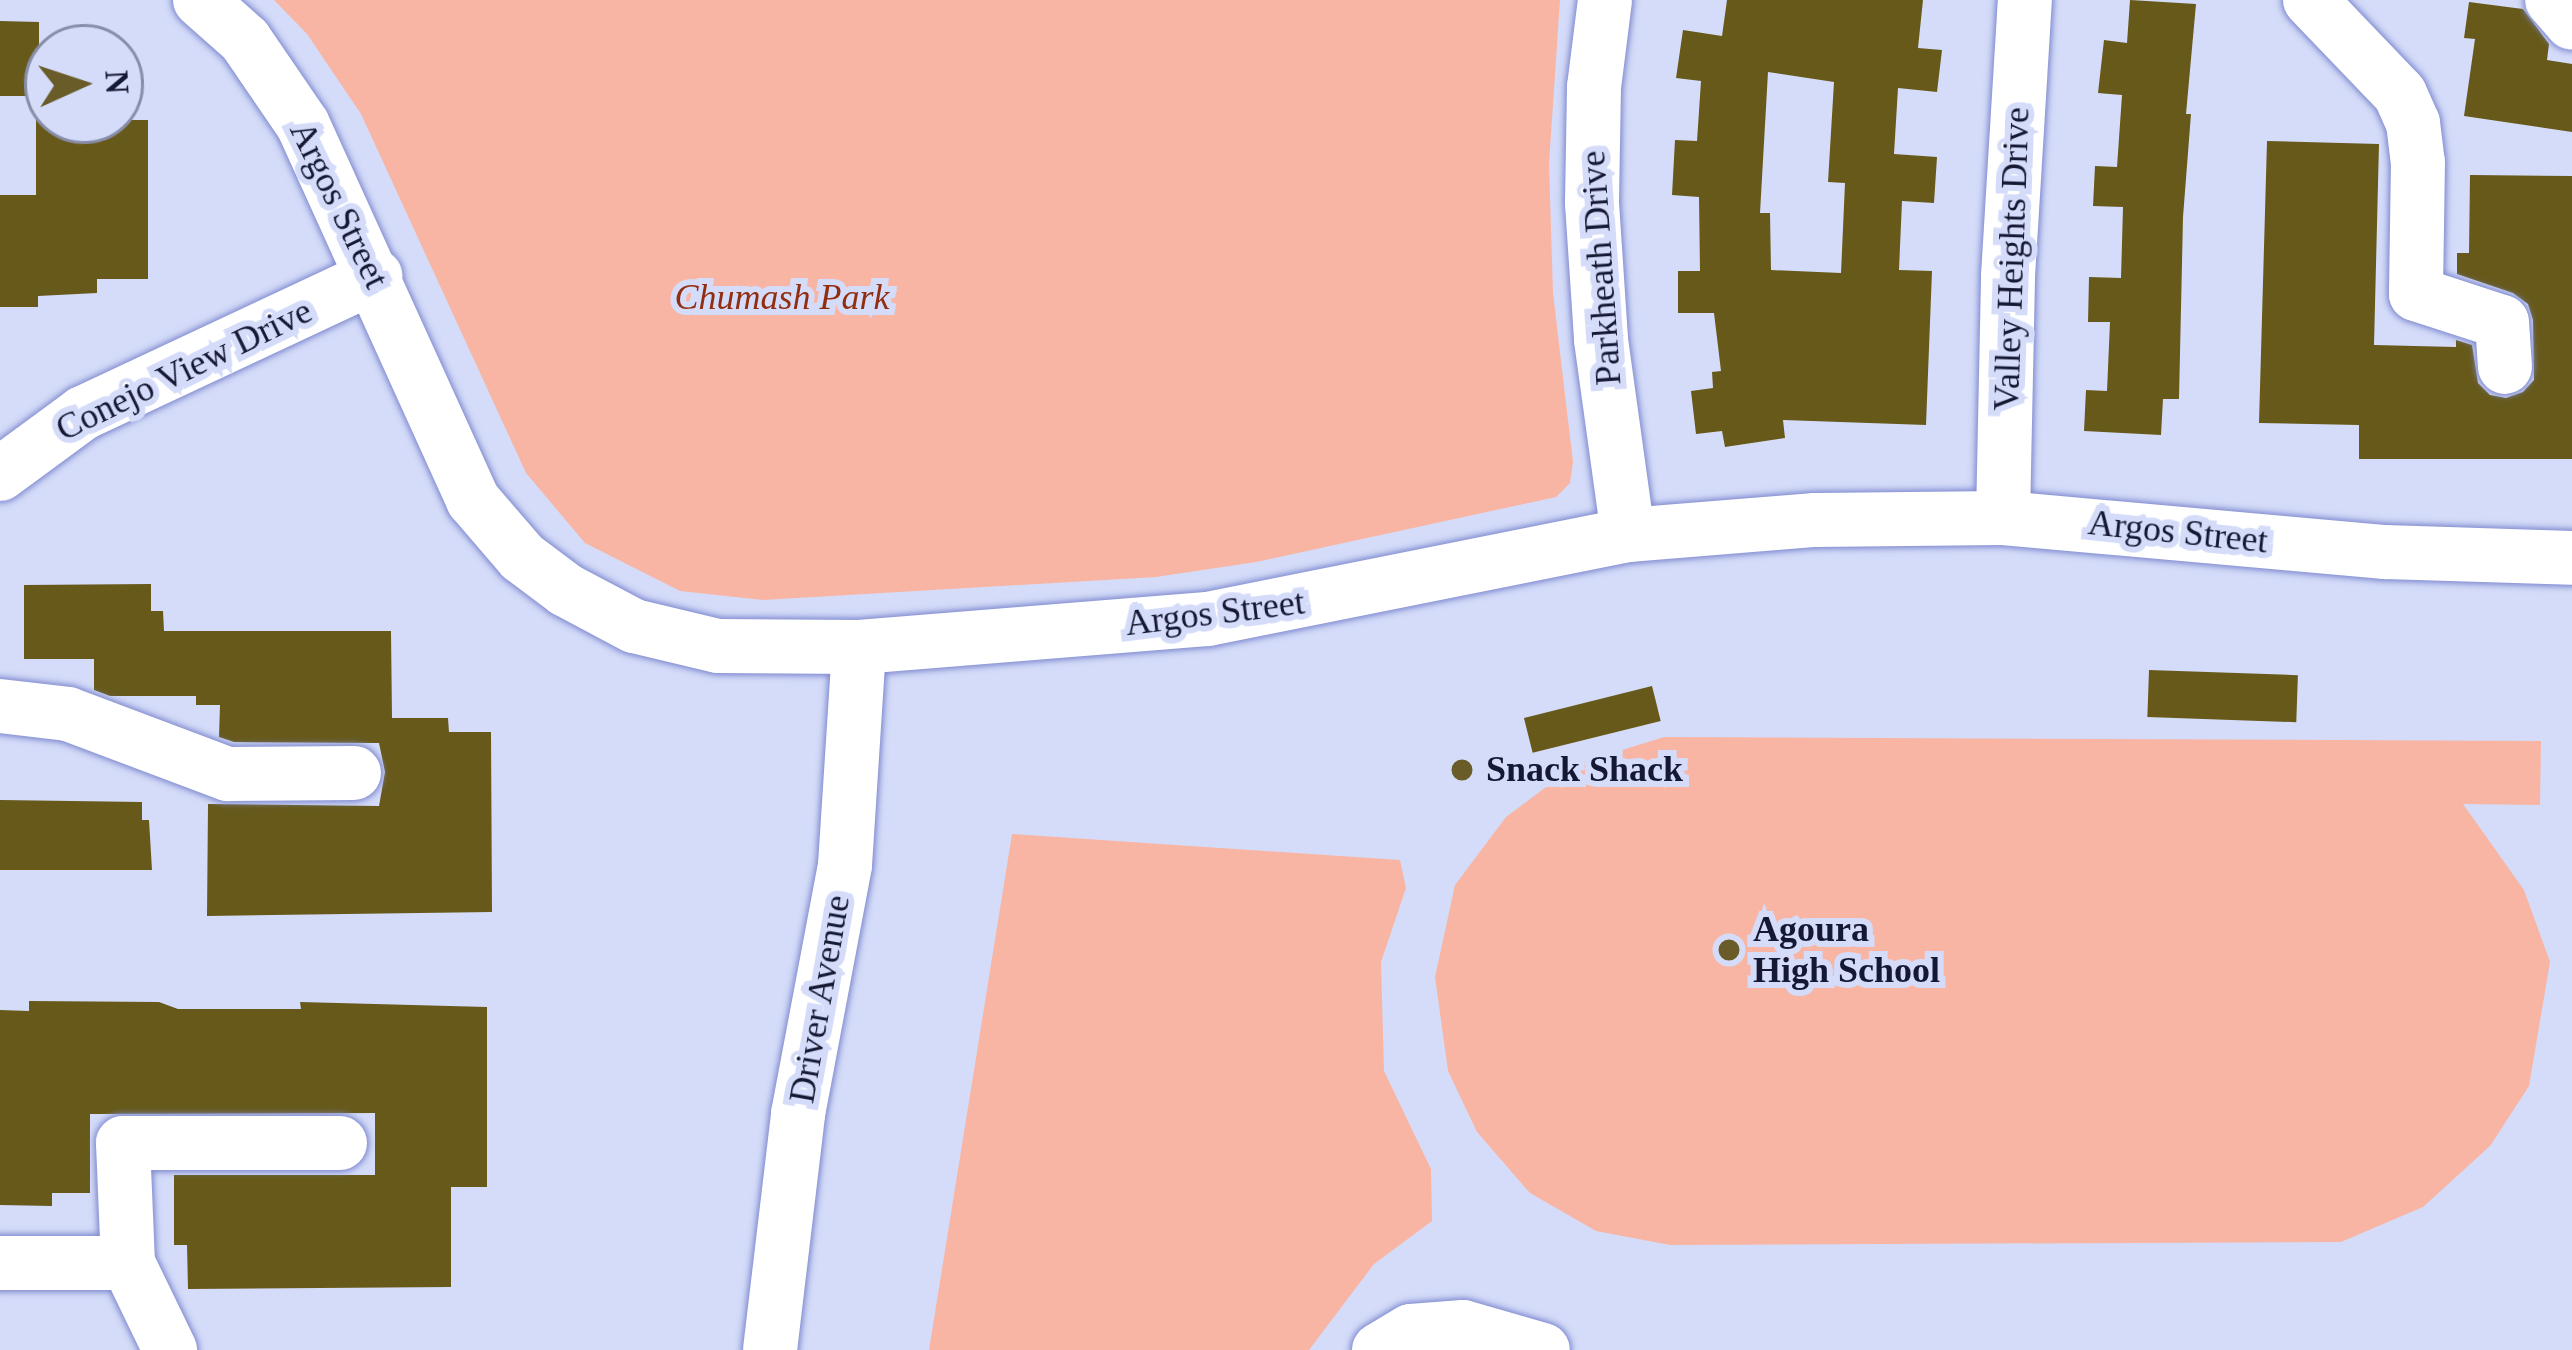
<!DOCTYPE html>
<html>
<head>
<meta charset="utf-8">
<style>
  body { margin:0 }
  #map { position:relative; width:2572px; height:1350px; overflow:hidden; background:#d5dcf9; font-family:"Times New Roman",serif }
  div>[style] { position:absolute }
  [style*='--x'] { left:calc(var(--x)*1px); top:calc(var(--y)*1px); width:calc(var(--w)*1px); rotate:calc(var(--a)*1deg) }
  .green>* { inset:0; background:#f8b5a3 }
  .building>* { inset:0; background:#67591a; transform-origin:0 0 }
  .roads { filter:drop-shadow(0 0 3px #7f8acf) drop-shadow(0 0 3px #7f8acf) }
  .minor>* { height:54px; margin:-27px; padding:0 27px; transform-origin:27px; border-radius:27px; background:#fff }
  .dots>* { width:33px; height:33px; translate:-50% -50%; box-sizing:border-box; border:6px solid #d5dcf9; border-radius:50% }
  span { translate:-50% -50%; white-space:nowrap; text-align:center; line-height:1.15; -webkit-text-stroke:12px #d5dcf9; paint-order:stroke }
  .street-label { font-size:36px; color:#151833 }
  .park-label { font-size:36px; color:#922e10; font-style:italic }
  .poi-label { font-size:36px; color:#151833; font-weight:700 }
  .left { translate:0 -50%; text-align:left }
  .north { position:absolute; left:24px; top:24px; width:120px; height:120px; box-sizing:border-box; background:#d5dcf9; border:3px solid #888eaa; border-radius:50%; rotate:87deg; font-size:33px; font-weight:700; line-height:48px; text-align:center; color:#151833 }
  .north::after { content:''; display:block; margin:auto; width:42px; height:54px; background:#695c29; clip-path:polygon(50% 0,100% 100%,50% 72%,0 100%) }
</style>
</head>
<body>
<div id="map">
  <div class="green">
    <i style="clip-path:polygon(274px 0,1560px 0,1549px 164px,1553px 293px,1573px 462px,1570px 483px,1556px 497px,1256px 562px,1156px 577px,763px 600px,680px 591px,585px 543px,526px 473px,361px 114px,307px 34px)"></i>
    <i style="clip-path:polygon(1664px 737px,2541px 741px,2540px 805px,2463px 804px,2524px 890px,2550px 962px,2529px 1086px,2490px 1146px,2423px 1207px,2341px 1242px,1670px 1245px,1596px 1231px,1530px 1193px,1477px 1132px,1448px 1071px,1435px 977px,1455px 885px,1506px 817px,1577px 764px)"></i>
    <i style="clip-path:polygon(1012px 834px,1400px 860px,1406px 888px,1381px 962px,1384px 1071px,1431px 1169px,1432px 1221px,1374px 1264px,1309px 1350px,929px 1350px)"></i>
  </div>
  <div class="building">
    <i style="clip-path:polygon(evenodd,1727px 0,1923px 0,1918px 48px,1942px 50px,1937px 92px,1898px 88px,1894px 154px,1937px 157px,1934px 203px,1902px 201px,1899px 270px,1932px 271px,1926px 425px,1783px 420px,1785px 438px,1725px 447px,1722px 431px,1696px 434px,1691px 391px,1713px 388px,1712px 372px,1721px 371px,1714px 313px,1678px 313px,1678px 271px,1700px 271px,1699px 197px,1672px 195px,1675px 140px,1697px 141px,1701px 81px,1676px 78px,1683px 30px,1722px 36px,1727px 0,1768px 72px,1834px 82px,1828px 182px,1845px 183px,1841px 273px,1771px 270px,1770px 213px,1760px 213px,1768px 72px)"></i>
    <i style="clip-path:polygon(2130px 0,2196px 4px,2186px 114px,2191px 114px,2183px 217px,2179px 399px,2163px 399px,2161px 435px,2084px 431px,2086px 390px,2107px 391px,2110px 322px,2088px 322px,2089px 277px,2121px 278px,2123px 207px,2093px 206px,2095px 166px,2117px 167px,2122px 95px,2098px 93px,2104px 40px,2127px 43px)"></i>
    <i style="clip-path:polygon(2469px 2px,2523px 9px,2549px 44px,2547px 60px,2572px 64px,2572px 132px,2464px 116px,2475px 39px,2464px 38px)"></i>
    <i style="clip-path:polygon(0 21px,39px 22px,39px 63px,48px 63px,48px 96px,0 96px)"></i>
    <i style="clip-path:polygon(36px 120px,148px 120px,148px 279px,97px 279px,97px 293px,38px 296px,38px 307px,0 307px,0 195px,36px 195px)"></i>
    <i style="clip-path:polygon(2267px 141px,2379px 144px,2374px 345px,2456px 347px,2456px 340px,2472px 345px,2478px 383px,2490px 395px,2506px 398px,2523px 392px,2534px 380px,2533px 320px,2528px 304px,2513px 293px,2457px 274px,2457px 253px,2469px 253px,2470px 175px,2572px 176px,2572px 459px,2359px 459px,2359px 425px,2259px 423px)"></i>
    <i style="clip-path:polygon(151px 584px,151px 611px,163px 611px,164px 631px,391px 631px,392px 718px,448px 718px,449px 732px,491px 732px,492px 912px,207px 916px,208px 804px,379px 806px,385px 772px,379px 743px,234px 742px,219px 737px,220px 705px,196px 705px,196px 696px,110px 696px,94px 690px,94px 659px,24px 659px,24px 585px)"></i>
    <i style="left:2149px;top:670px;width:149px;height:47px;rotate:2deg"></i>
    <i style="left:1652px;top:686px;width:36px;height:132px;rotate:76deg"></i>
    <i style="clip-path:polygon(0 800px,142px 802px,142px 820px,149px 820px,152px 870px,0 870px)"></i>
    <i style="clip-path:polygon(29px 1001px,159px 1002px,178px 1009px,301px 1009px,300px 1002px,487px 1007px,487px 1187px,451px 1187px,451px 1287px,188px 1289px,187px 1245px,174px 1245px,174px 1175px,375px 1175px,375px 1113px,90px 1114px,90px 1193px,52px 1193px,52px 1206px,0 1205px,0 1010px,29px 1011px)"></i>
  </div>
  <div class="roads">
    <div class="minor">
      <i style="--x:200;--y:0;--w:60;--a:41.6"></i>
      <i style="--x:245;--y:40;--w:103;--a:55.7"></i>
      <i style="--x:303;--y:125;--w:412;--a:65.6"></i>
      <i style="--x:473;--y:500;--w:75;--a:49.3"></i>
      <i style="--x:522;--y:557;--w:55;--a:36.9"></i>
      <i style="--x:566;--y:590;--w:77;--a:27.9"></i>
      <i style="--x:634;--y:626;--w:86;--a:13.4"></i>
      <i style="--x:718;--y:646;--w:141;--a:0.4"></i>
      <i style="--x:859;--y:647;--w:350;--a:-4.6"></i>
      <i style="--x:1208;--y:619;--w:428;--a:-11.3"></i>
      <i style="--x:1628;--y:535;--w:188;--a:-4.6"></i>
      <i style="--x:1815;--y:520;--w:188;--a:-0.6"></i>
      <i style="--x:2003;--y:518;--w:384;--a:5.1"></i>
      <i style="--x:2385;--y:552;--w:187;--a:1.8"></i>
      <i style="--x:1605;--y:0;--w:88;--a:97.2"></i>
      <i style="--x:1594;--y:87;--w:116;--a:91"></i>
      <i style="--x:1592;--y:203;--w:137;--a:86.2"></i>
      <i style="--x:1601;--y:340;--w:197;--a:82.1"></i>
      <i style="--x:2310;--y:0;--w:130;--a:46.2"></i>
      <i style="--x:2400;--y:94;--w:32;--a:66"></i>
      <i style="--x:2413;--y:123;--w:39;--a:83"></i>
      <i style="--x:2418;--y:162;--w:132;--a:90.9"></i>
      <i style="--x:2416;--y:294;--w:90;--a:18"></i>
      <i style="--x:2502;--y:322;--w:45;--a:86.2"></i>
      <i style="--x:2552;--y:0;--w:30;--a:49"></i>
      <i style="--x:0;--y:474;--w:103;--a:-36.3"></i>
      <i style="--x:83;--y:413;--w:323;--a:-25.1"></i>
      <i style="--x:2003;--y:518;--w:242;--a:-88.8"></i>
      <i style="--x:2008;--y:276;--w:277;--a:-86.5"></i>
      <i style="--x:0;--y:706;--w:68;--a:6.7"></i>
      <i style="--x:68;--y:714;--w:171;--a:20.6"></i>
      <i style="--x:228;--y:774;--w:126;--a:-0.5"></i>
      <i style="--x:0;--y:1263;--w:128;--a:0"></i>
      <i style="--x:128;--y:1263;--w:97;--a:64.2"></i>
      <i style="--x:128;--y:1263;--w:120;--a:-92.4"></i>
      <i style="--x:123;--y:1143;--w:217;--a:0"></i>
      <i style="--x:770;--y:1350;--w:238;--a:-83.2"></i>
      <i style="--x:798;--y:1114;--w:253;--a:-79.3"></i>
      <i style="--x:845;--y:865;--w:218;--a:-86.3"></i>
      <i style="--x:1379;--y:1350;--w:37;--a:-31"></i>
      <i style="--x:1411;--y:1331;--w:52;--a:-4.4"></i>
      <i style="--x:1463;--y:1327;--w:83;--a:16"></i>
    </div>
  </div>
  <div class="dots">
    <i style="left:1462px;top:770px;background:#695c29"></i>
    <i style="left:1729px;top:950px;background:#695c29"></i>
  </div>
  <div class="street-label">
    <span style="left:339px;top:205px;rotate:64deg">Argos Street</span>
    <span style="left:2012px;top:259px;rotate:-88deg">Valley Heights Drive</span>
    <span style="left:1601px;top:268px;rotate:-94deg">Parkheath Drive</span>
    <span style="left:184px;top:370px;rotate:-26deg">Conejo View Drive</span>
    <span style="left:2178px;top:532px;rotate:6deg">Argos Street</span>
    <span style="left:1215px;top:613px;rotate:-7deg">Argos Street</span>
    <span style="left:820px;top:999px;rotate:-80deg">Driver Avenue</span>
  </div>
  <div class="park-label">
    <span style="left:782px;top:298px">Chumash Park</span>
  </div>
  <div class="poi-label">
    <span class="left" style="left:1486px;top:770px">Snack Shack</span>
    <span class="left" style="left:1753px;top:950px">Agoura<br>High School</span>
  </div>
  <div class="north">N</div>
</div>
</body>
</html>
